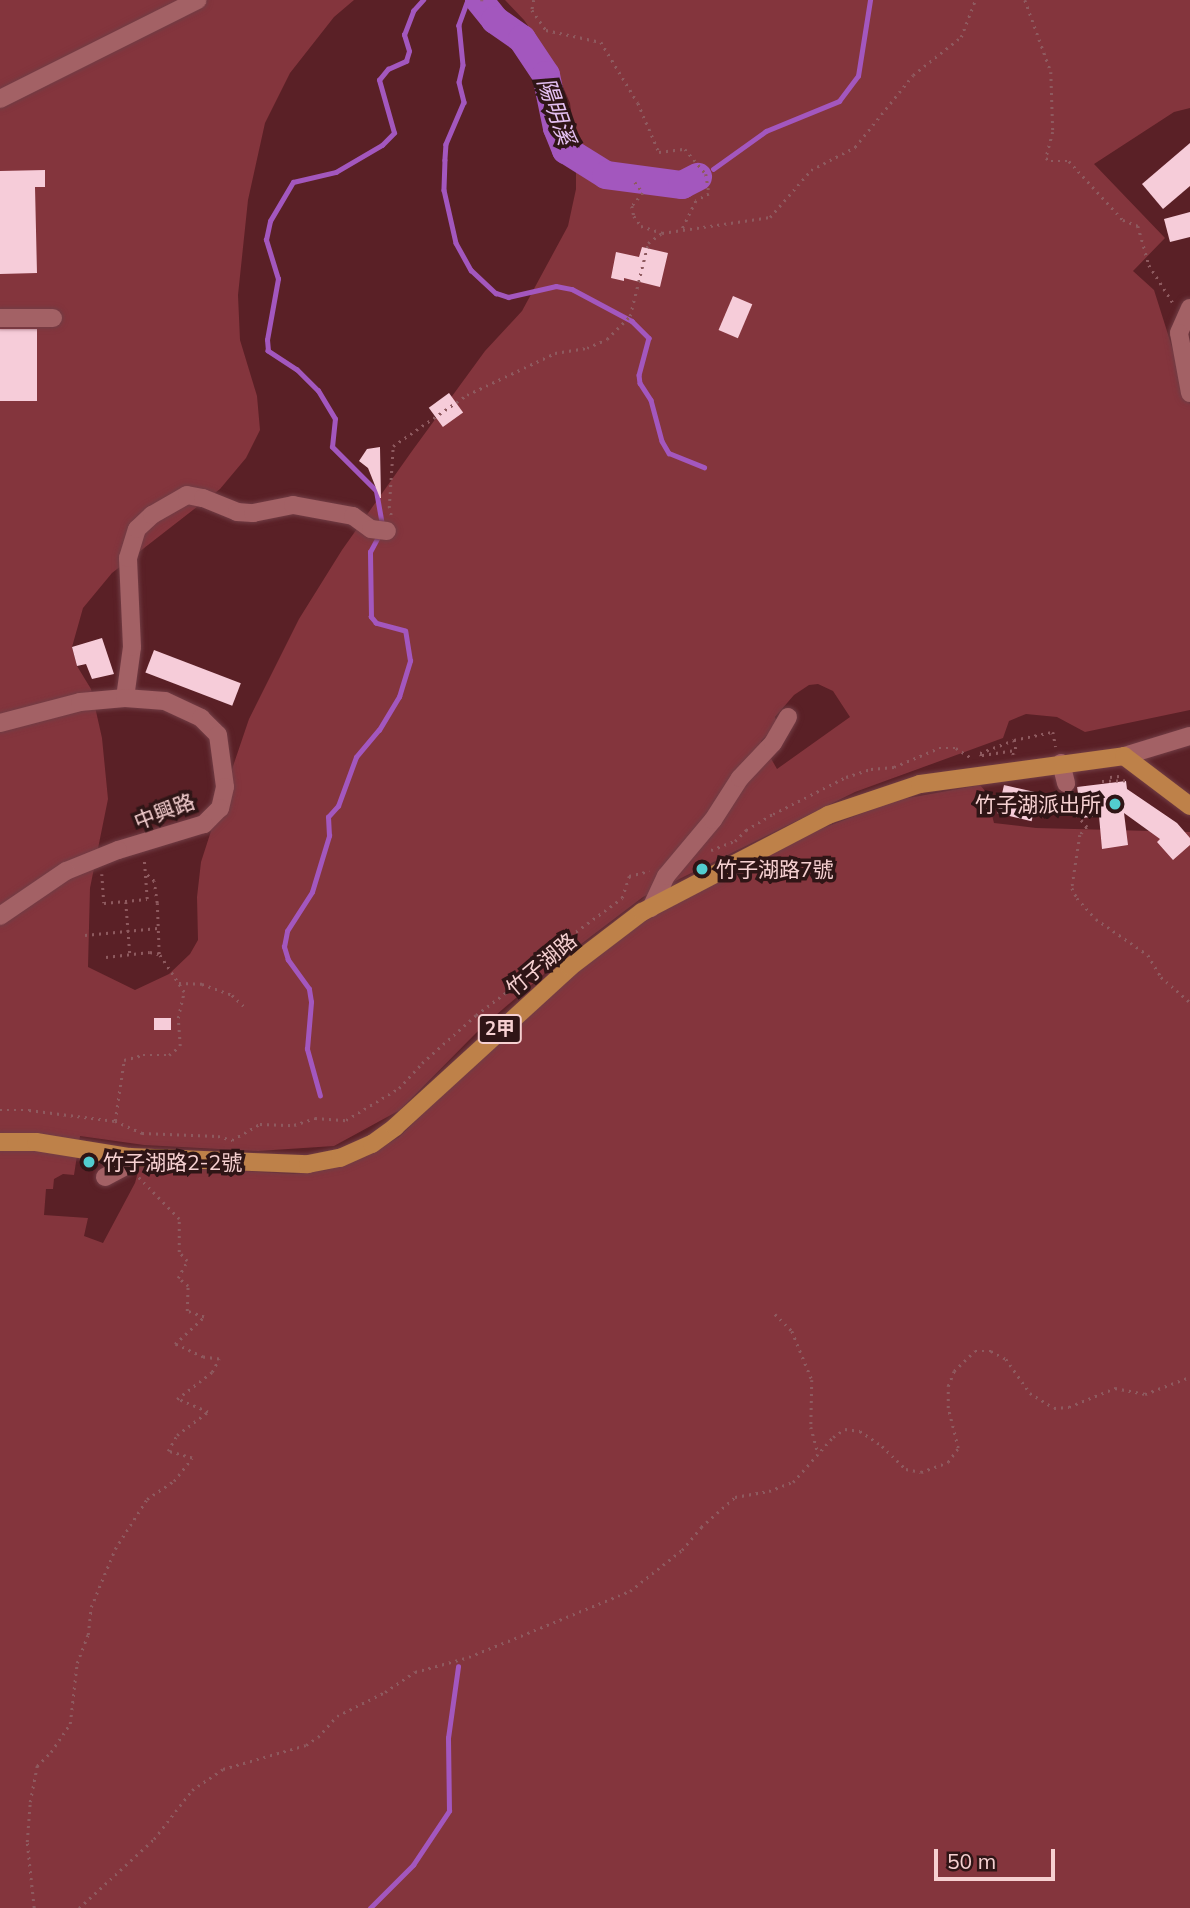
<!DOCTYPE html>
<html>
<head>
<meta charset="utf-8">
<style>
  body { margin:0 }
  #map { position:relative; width:1190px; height:1908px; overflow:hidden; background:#5a2026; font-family:Mulish,"Noto Sans TC",sans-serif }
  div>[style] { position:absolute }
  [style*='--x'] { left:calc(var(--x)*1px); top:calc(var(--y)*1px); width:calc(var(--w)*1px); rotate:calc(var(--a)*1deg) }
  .green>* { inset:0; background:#84353d }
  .stream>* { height:4.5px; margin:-2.25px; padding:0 2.25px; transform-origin:2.25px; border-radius:2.25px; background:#a357be }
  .river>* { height:28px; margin:-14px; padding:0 14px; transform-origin:14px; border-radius:14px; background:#a357be }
  .building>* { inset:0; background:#f6ccd9; transform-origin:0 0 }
  .path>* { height:2.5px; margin-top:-1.25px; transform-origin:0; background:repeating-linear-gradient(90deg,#8e5a5f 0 2px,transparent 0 7px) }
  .roads { filter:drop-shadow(0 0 2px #713d45) drop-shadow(0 0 2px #713d45) }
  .minor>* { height:18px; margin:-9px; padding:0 9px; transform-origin:9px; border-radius:9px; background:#a36165 }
  .major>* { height:18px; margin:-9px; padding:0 9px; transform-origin:9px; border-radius:9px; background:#be8149 }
  .dots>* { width:19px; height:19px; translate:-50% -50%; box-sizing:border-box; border:4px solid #2f1516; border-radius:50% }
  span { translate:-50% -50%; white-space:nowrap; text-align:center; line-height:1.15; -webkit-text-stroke:7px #2f1516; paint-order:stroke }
  .shield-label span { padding:2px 5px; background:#2f1516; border:2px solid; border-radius:5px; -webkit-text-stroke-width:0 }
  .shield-label { font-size:19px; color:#f6d0d1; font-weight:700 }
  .poi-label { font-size:21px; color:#f6d0d1 }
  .right { translate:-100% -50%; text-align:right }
  .left { translate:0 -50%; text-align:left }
  .street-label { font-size:21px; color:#f6d0d1 }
  .water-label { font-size:23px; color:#e4c0f2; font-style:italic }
  .scale { position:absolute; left:934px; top:1849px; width:121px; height:32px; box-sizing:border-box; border:4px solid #f6d0d1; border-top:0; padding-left:9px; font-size:21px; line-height:24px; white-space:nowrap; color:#f6d0d1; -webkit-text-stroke:5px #2f1516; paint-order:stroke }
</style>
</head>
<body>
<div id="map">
  <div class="green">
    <i style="clip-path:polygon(evenodd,0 0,354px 0,334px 17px,290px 73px,265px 123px,248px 200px,238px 295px,240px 340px,257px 396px,260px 430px,246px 458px,220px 489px,112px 573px,83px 608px,72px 647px,77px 666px,91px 689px,102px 738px,108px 799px,90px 888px,88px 967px,135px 990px,169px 974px,190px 954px,198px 940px,197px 897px,201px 862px,211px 831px,249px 719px,299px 619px,342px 550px,412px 451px,485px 351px,522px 311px,568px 226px,576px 189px,576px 152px,570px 103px,550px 57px,524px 20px,505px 0,1190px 0,1190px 108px,1174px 112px,1094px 164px,1165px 238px,1133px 271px,1154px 290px,1190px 404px,1190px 710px,1085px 732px,1057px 717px,1026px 714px,1009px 721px,1003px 738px,855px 792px,643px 897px,564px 957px,482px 1027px,400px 1110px,334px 1146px,258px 1151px,144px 1145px,80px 1136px,74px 1175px,63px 1174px,54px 1179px,53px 1189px,46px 1189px,44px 1215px,88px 1218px,84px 1236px,103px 1243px,135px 1183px,140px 1165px,294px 1174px,327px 1170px,367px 1156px,399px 1137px,493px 1046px,575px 973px,645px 921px,802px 836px,897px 800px,980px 785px,986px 792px,994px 823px,1036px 828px,1190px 832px,1190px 1908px,0 1908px,0 0,818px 684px,833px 691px,850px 717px,777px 769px,761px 741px,778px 725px,775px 717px,794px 695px,809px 685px,818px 684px)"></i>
  </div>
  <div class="stream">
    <i style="--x:468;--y:0;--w:27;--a:110"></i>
    <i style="--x:459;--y:25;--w:40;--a:84.3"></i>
    <i style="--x:463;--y:65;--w:17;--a:103"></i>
    <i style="--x:459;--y:82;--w:21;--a:76"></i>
    <i style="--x:464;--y:102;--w:46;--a:113.2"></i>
    <i style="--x:446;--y:144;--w:16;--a:94"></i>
    <i style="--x:445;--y:160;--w:30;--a:92"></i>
    <i style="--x:444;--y:190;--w:54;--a:77.2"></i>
    <i style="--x:456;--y:243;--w:31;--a:61"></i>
    <i style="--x:471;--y:270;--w:34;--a:43"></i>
    <i style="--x:496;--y:293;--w:13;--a:18"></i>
    <i style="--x:508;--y:297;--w:49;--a:-12.9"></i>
    <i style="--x:556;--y:286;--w:16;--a:11"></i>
    <i style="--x:572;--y:289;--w:68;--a:28.1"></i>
    <i style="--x:632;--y:321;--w:24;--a:45"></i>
    <i style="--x:649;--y:338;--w:38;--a:105"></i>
    <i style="--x:639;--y:375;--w:8;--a:83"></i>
    <i style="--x:640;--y:383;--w:20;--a:57"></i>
    <i style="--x:651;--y:400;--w:42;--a:75"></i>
    <i style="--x:662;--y:441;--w:14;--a:60"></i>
    <i style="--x:669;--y:453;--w:38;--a:22"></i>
    <i style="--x:713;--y:169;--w:65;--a:-35.6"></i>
    <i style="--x:766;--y:131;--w:79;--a:-22.3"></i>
    <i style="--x:839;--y:101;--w:31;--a:-53"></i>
    <i style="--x:858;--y:76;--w:77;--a:-81"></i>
    <i style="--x:382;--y:525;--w:35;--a:-100"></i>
    <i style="--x:376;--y:491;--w:62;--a:-135"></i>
    <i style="--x:332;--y:447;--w:28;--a:-84"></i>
    <i style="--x:335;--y:419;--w:33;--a:-121"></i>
    <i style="--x:318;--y:391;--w:30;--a:-135"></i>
    <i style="--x:297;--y:370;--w:35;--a:-147"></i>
    <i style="--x:268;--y:351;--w:11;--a:-95"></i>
    <i style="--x:267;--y:340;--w:62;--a:-79.8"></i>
    <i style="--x:278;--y:279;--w:41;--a:-107.1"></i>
    <i style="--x:266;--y:240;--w:19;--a:-78"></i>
    <i style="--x:270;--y:221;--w:45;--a:-59.5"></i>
    <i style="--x:293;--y:182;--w:44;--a:-13.1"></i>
    <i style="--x:336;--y:172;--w:53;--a:-30.4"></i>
    <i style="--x:382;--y:145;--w:17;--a:-45"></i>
    <i style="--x:394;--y:133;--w:55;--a:-105.8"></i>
    <i style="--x:379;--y:80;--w:14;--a:-51"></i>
    <i style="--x:388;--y:69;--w:20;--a:-24"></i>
    <i style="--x:406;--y:61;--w:10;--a:-73"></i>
    <i style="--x:409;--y:51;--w:17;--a:-107"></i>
    <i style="--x:404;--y:35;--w:26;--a:-69"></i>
    <i style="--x:413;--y:11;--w:15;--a:-48"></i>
    <i style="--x:320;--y:1096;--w:49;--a:-105.5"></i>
    <i style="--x:307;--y:1049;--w:47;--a:-85.1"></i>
    <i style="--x:311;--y:1002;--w:13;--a:-99"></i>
    <i style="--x:309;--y:989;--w:36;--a:-126"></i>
    <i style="--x:288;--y:960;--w:14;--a:-107"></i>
    <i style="--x:284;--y:947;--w:16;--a:-79"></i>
    <i style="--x:287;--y:931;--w:46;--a:-57.3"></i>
    <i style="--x:312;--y:892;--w:59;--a:-73.1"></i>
    <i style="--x:329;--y:836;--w:19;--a:-93"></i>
    <i style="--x:328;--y:817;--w:15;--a:-48"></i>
    <i style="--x:338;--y:806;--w:52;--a:-69.8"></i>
    <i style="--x:356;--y:757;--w:35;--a:-50"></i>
    <i style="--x:379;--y:730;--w:39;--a:-59"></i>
    <i style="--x:399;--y:697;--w:38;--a:-73"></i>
    <i style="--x:410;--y:661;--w:30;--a:-99"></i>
    <i style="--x:405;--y:631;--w:30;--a:-165"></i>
    <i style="--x:376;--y:623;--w:8;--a:-130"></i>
    <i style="--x:371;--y:617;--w:65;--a:-90.9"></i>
    <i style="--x:370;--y:552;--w:21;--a:-62"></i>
    <i style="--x:370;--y:1908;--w:61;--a:-45"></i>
    <i style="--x:413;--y:1865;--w:65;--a:-56.3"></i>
    <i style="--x:449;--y:1811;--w:73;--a:-90.8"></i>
    <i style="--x:448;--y:1738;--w:72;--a:-82"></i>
  </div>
  <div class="river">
    <i style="--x:479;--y:0;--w:26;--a:51"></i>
    <i style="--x:495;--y:20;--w:33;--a:35"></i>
    <i style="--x:522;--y:39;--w:43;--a:56.3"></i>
    <i style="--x:546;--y:75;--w:54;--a:78.3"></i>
    <i style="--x:557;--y:128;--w:24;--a:68"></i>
    <i style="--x:566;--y:150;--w:47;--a:32"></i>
    <i style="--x:606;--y:175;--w:77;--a:7.5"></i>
    <i style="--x:682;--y:185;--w:18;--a:-27"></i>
  </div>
  <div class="building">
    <i style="clip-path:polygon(1190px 143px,1190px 186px,1163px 209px,1142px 184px)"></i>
    <i style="clip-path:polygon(45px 170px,45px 187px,35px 187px,37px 273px,0 274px,0 171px)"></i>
    <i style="clip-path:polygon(1190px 212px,1190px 237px,1170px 242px,1164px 219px)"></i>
    <i style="clip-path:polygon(642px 247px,668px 253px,660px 287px,624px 278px,624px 281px,611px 278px,616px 252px,639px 257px)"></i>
    <i style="left:733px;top:296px;width:21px;height:37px;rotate:23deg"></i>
    <i style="left:0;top:329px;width:37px;height:72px"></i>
    <i style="left:449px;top:393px;width:24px;height:25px;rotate:54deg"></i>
    <i style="clip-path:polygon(380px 447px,381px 498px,380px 498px,368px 468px,359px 461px,367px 449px)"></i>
    <i style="clip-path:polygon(102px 638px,114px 674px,92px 679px,86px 664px,77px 666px,72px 647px)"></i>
    <i style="left:154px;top:650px;width:93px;height:24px;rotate:21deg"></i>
    <i style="clip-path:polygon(1126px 781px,1127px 789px,1177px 823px,1190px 838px,1190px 845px,1173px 860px,1157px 842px,1160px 839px,1124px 813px,1128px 845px,1102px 849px,1099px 816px,1082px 818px,1077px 787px)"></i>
    <i style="left:1004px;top:785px;width:35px;height:29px;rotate:13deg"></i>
    <i style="left:171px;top:1018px;width:12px;height:17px;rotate:90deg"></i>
  </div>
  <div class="path">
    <i style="--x:482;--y:0;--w:1;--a:90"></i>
    <i style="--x:534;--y:0;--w:10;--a:101"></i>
    <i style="--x:532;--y:10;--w:24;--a:55"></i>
    <i style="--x:546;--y:30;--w:56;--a:12.3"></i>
    <i style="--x:601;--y:42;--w:71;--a:58.8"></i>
    <i style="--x:638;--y:103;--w:53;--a:66.8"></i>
    <i style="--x:659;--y:152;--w:26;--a:-7"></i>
    <i style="--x:685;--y:149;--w:33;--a:50"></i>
    <i style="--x:706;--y:174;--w:20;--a:81"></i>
    <i style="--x:709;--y:194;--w:15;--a:152"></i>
    <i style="--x:696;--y:201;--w:32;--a:116"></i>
    <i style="--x:1025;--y:0;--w:77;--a:70.1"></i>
    <i style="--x:1051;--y:72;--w:60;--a:88.1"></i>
    <i style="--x:1053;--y:132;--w:27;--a:105"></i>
    <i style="--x:1046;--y:158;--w:6;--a:31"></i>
    <i style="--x:1051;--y:161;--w:18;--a:0"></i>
    <i style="--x:1069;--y:161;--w:80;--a:47.5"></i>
    <i style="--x:1123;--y:220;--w:16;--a:22"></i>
    <i style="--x:1138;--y:226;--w:41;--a:74.2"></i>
    <i style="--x:1149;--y:265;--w:45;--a:57.7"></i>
    <i style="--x:635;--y:182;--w:14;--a:54"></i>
    <i style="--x:643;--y:193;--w:17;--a:130"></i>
    <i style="--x:632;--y:206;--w:10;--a:79"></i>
    <i style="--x:634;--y:216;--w:12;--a:55"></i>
    <i style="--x:641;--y:226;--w:22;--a:18"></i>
    <i style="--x:391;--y:515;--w:7;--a:-106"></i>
    <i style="--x:389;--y:508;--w:62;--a:-86.3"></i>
    <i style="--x:393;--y:446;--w:90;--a:-34.6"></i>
    <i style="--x:467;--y:395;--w:98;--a:-25.5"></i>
    <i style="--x:555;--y:353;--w:32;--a:-9"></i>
    <i style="--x:587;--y:348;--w:22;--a:-24"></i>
    <i style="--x:607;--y:339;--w:33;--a:-45"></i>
    <i style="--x:630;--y:316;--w:75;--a:-76.1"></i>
    <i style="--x:648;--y:243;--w:17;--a:-36"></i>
    <i style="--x:662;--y:233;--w:109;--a:-8.4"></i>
    <i style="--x:770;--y:217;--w:62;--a:-48.9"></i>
    <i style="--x:811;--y:170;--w:50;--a:-27.6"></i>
    <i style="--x:855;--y:147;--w:92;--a:-51.1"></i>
    <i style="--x:913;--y:75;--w:61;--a:-38.4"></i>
    <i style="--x:961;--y:37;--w:40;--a:-69"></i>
    <i style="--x:1014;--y:740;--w:14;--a:78"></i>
    <i style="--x:1013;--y:755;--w:4;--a:-104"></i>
    <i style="--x:1012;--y:751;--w:31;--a:171"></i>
    <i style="--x:981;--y:756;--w:3;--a:-108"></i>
    <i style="--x:980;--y:753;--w:36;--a:-21"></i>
    <i style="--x:1014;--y:740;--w:40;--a:-12"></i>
    <i style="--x:1053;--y:732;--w:15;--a:79"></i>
    <i style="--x:1110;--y:777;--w:9;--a:-6"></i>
    <i style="--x:1102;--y:781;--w:24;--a:-2"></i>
    <i style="--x:1063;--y:799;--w:37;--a:49"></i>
    <i style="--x:1087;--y:827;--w:11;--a:131"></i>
    <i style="--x:1080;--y:835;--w:54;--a:98.6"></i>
    <i style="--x:1072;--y:888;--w:11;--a:63"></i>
    <i style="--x:1077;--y:898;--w:28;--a:48"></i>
    <i style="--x:1096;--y:919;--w:63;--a:34.7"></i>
    <i style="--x:1148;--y:955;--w:26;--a:59"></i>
    <i style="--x:1161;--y:977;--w:38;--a:41"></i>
    <i style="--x:711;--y:850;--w:26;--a:-21"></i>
    <i style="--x:735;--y:841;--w:16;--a:-45"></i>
    <i style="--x:746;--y:830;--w:31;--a:-31"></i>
    <i style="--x:773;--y:814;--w:82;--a:-26.9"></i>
    <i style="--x:846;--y:777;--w:26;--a:-18"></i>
    <i style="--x:871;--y:769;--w:23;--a:-5"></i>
    <i style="--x:894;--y:767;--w:49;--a:-22.9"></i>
    <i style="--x:939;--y:748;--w:17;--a:0"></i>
    <i style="--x:956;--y:748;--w:20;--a:33"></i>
    <i style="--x:102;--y:874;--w:29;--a:86"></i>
    <i style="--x:104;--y:903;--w:43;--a:-5.3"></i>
    <i style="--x:147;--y:899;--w:40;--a:-94.3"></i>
    <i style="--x:126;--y:902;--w:52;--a:85.6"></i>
    <i style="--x:85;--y:935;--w:73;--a:-5.5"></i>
    <i style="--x:106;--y:957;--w:44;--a:-6.5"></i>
    <i style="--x:150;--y:952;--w:9;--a:13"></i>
    <i style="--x:179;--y:983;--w:23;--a:2"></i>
    <i style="--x:202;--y:984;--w:32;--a:20"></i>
    <i style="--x:232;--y:995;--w:16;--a:43"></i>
    <i style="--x:0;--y:1110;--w:29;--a:0"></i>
    <i style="--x:29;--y:1110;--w:87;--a:7.3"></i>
    <i style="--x:115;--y:1121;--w:30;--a:24"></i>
    <i style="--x:142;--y:1133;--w:76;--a:2.3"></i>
    <i style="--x:218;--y:1136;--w:15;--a:16"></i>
    <i style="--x:232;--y:1140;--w:32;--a:-30"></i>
    <i style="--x:260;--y:1124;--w:34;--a:2"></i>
    <i style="--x:294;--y:1125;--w:22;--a:-18"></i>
    <i style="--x:315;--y:1118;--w:31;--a:4"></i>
    <i style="--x:346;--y:1120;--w:62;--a:-31.1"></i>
    <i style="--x:399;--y:1088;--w:34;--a:-47"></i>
    <i style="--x:422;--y:1063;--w:72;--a:-41.6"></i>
    <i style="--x:476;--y:1015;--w:39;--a:-37"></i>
    <i style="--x:507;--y:992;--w:71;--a:-42.7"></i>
    <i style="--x:559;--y:944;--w:78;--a:-36.1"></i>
    <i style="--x:622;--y:898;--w:23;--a:-72"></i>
    <i style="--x:629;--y:876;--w:21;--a:-14"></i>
    <i style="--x:115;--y:1121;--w:62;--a:-81.6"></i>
    <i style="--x:124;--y:1060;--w:20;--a:-15"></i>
    <i style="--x:143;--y:1055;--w:26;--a:0"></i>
    <i style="--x:169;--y:1055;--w:14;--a:-39"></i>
    <i style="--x:180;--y:1046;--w:28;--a:-94"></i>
    <i style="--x:178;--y:1018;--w:27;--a:-77"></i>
    <i style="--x:184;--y:992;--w:45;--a:-123.3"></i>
    <i style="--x:159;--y:954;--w:51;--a:-92.2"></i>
    <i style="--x:157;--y:903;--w:22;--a:-98"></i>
    <i style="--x:154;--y:881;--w:12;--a:-138"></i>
    <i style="--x:775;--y:1314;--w:24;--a:45"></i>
    <i style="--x:792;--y:1331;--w:53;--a:67.8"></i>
    <i style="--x:812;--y:1380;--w:47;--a:91.2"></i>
    <i style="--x:811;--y:1427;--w:28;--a:75"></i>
    <i style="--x:34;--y:1908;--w:66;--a:-96.1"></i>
    <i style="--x:27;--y:1842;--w:40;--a:-85.7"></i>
    <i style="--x:30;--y:1802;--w:37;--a:-79"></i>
    <i style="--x:37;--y:1766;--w:20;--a:-45"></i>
    <i style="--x:51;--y:1752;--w:34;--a:-56"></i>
    <i style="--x:70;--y:1724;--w:61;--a:-83.5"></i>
    <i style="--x:77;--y:1663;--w:30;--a:-69"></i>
    <i style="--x:88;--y:1635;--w:28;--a:-84"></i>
    <i style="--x:91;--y:1607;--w:63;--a:-67.5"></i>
    <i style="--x:115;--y:1549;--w:59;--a:-57.4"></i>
    <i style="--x:147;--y:1499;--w:32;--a:-34"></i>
    <i style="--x:174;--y:1481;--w:29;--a:-52"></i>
    <i style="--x:192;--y:1458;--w:25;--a:-164"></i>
    <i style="--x:168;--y:1451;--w:18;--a:-61"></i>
    <i style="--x:177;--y:1435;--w:39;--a:-37"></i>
    <i style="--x:208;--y:1412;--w:34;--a:-157"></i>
    <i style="--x:177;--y:1399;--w:44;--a:-37.6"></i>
    <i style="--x:212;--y:1372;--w:15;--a:-62"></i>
    <i style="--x:219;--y:1359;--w:16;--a:-173"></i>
    <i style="--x:203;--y:1357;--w:31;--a:-155"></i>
    <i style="--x:175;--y:1344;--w:40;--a:-43"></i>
    <i style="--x:204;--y:1317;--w:18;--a:-161"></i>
    <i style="--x:187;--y:1311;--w:25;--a:-88"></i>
    <i style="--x:188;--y:1286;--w:13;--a:-141"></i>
    <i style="--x:178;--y:1278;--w:19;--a:-62"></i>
    <i style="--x:187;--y:1261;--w:12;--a:-132"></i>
    <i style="--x:179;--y:1252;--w:33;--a:-90"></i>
    <i style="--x:179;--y:1219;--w:59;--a:-134.3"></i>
    <i style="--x:79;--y:1908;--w:102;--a:-42.6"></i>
    <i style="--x:154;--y:1839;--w:62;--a:-52.2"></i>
    <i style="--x:192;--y:1790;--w:37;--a:-34"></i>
    <i style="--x:223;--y:1769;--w:86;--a:-16.1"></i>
    <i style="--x:306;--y:1745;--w:14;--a:-34"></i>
    <i style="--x:318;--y:1737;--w:28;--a:-48"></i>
    <i style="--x:337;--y:1716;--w:54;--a:-26.6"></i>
    <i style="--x:385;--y:1692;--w:36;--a:-34"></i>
    <i style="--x:415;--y:1672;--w:56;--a:-15.5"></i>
    <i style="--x:469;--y:1657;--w:174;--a:-22.3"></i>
    <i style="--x:630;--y:1591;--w:66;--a:-38.3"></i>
    <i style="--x:682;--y:1550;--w:30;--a:-50"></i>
    <i style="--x:701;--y:1527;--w:45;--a:-41.4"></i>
    <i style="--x:735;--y:1497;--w:35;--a:-10"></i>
    <i style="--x:769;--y:1491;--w:26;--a:-21"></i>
    <i style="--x:793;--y:1482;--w:60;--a:-48.4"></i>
    <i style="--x:833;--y:1437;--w:14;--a:-34"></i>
    <i style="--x:845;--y:1429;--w:15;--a:8"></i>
    <i style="--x:860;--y:1431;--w:27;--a:34"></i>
    <i style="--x:882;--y:1446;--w:33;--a:44"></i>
    <i style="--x:906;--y:1469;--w:15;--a:11"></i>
    <i style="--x:921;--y:1472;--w:29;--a:-20"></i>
    <i style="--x:948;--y:1462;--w:17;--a:-54"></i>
    <i style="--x:958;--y:1448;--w:41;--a:-104"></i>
    <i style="--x:948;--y:1408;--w:22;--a:-90"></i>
    <i style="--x:948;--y:1386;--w:16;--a:-68"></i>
    <i style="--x:954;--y:1371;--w:29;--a:-44"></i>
    <i style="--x:975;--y:1351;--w:16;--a:0"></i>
    <i style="--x:991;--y:1351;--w:17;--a:28"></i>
    <i style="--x:1006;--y:1359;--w:42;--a:54.8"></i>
    <i style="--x:1030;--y:1393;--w:28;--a:32"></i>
    <i style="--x:1054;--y:1408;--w:15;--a:-4"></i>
    <i style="--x:1069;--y:1407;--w:50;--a:-22.4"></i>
    <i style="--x:1115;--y:1388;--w:31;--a:11"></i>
    <i style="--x:1145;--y:1394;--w:48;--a:-20.7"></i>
  </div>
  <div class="roads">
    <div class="minor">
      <i style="--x:0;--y:99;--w:221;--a:-26.6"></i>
      <i style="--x:1190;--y:308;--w:27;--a:114"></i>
      <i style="--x:1179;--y:333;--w:61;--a:79.6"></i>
      <i style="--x:0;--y:318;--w:53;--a:0"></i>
      <i style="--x:125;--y:698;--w:51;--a:-82.2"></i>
      <i style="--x:132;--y:647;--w:89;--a:-92.6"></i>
      <i style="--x:128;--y:558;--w:30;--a:-73"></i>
      <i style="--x:137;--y:529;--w:21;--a:-43"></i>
      <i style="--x:152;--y:515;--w:40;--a:-29.7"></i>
      <i style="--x:187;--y:495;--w:16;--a:11"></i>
      <i style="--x:203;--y:498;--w:37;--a:22"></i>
      <i style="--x:237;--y:512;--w:16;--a:4"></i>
      <i style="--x:253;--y:513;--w:41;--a:-11.3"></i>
      <i style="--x:293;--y:505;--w:61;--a:10.4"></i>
      <i style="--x:353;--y:516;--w:22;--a:36"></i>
      <i style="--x:371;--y:529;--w:16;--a:7"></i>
      <i style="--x:0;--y:723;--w:83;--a:-14.7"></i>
      <i style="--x:80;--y:702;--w:45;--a:-5.1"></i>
      <i style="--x:125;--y:698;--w:40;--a:4.3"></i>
      <i style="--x:165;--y:701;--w:40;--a:25"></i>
      <i style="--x:201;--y:718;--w:24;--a:45"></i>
      <i style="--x:218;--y:735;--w:52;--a:82.3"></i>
      <i style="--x:225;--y:787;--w:22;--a:103"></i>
      <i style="--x:220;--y:808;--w:23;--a:135"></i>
      <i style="--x:204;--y:824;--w:90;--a:163.2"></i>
      <i style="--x:118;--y:850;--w:56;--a:158"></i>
      <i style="--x:66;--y:871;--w:80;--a:145.7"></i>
      <i style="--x:1124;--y:756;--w:69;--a:-16.9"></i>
      <i style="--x:1061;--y:763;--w:21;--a:76"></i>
      <i style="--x:651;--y:908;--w:35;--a:-65"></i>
      <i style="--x:666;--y:876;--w:73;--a:-50"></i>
      <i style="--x:713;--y:820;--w:50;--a:-57.3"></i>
      <i style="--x:740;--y:778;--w:48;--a:-46.7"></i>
      <i style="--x:773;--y:743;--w:30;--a:-60"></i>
      <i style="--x:105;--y:1177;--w:24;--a:-28"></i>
      <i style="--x:126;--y:1166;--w:10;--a:-66"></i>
    </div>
    <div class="major">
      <i style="--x:0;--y:1142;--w:36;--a:0"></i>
      <i style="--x:36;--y:1142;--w:95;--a:9.1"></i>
      <i style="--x:130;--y:1157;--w:178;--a:2.3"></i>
      <i style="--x:308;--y:1164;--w:33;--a:-11"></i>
      <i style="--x:340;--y:1158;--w:35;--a:-24"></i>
      <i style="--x:372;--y:1144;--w:29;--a:-36"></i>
      <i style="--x:395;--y:1127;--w:237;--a:-42.4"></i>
      <i style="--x:570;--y:967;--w:91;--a:-37.4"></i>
      <i style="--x:642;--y:912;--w:210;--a:-27.5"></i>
      <i style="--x:828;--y:815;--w:97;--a:-18.6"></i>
      <i style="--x:920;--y:784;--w:206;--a:-7.8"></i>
      <i style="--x:1124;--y:756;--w:83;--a:37.1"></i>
    </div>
  </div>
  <div class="dots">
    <i style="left:1115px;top:804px;background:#52cdcf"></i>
    <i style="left:702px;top:869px;background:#52cdcf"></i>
    <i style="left:89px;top:1162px;background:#52cdcf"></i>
  </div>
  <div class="shield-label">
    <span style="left:500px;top:1029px">2甲</span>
  </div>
  <div class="poi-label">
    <span class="right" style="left:1101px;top:804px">竹子湖派出所</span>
    <span class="left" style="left:716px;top:869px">竹子湖路7號</span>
    <span class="left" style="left:103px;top:1162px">竹子湖路2-2號</span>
  </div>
  <div class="street-label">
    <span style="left:164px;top:811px;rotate:-21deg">中興路</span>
    <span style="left:541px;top:964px;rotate:-40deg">竹子湖路</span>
  </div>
  <div class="water-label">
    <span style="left:556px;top:111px;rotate:71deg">陽明溪</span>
  </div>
  <div class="scale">50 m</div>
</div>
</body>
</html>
